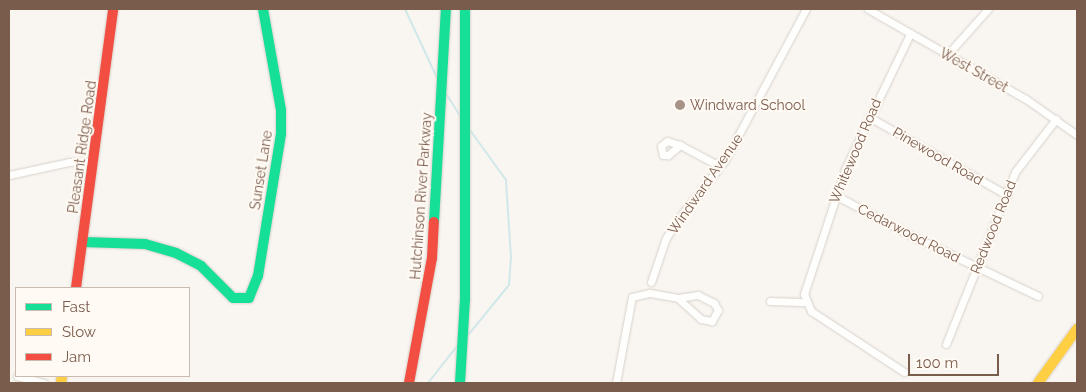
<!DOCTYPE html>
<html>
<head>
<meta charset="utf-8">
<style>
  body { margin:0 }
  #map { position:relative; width:1086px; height:392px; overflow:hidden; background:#f9f5f0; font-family:Raleway,sans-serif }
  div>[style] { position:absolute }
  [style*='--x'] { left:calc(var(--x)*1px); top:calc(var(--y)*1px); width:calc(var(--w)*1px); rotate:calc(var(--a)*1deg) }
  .stream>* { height:2px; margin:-1px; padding:0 1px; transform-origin:1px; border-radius:1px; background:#d0e8ea }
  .roads { filter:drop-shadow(0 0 1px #d7d1cb) drop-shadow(0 0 1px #d7d1cb) }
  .street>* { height:7px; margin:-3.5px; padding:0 3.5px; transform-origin:3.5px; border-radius:3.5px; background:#fefefd }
  .fast>* { height:10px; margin:-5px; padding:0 5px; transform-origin:5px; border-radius:5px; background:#16e098 }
  .slow>* { height:10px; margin:-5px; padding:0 5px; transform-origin:5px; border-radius:5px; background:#ffcf43 }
  .jam>* { height:10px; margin:-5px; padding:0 5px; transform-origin:5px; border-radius:5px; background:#f24e42 }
  .dots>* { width:14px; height:14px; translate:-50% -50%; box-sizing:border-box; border:2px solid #fffaf3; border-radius:50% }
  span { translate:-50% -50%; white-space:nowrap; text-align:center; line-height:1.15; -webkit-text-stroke:4px #fffaf3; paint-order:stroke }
  .street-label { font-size:14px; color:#7a5c4d }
  .poi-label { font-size:14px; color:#7a5c4d }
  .left { translate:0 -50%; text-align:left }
  .frame { position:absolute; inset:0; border:10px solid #7a5c4d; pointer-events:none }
  .legend { position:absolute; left:15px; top:287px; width:175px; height:90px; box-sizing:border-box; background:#fffaf3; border:1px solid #cabbb1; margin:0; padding:6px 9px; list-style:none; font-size:15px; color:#7a5c4d }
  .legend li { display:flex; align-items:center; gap:10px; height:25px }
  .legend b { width:25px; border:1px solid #cabbb1 }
  .scale { position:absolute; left:908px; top:354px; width:91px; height:22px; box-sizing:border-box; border:2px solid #7a5c4d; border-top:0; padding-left:6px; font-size:15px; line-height:18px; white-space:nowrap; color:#7a5c4d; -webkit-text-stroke:4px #fffaf3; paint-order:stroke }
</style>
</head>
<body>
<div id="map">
  <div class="stream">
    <i style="--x:405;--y:9;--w:76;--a:65.1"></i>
    <i style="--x:447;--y:95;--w:25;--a:58"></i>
    <i style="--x:469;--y:334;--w:63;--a:-50.8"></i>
    <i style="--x:509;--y:285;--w:27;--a:-86"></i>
    <i style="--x:511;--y:258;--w:78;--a:-93.7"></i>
    <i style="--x:506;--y:180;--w:62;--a:-125.8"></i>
    <i style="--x:428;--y:383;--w:47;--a:-51.9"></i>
  </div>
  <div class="roads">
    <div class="street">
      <i style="--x:868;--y:9;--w:182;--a:29.7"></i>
      <i style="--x:1026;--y:99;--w:62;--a:35.2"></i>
      <i style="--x:947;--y:55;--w:62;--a:-48.3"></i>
      <i style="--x:869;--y:117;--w:159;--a:29.5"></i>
      <i style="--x:667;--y:141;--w:14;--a:17"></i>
      <i style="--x:680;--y:145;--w:16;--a:140"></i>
      <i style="--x:668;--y:155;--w:5;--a:180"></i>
      <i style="--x:663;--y:155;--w:9;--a:-103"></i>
      <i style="--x:661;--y:146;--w:8;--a:-40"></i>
      <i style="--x:680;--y:145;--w:38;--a:28"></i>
      <i style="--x:714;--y:163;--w:8;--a:-7"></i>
      <i style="--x:9;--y:175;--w:61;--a:-12.2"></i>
      <i style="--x:69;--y:162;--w:25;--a:-2"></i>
      <i style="--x:835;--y:195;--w:83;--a:28.1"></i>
      <i style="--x:908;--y:234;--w:144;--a:25.5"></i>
      <i style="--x:651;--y:282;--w:46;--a:-71.2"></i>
      <i style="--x:666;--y:238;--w:24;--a:-57"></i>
      <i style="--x:679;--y:218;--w:74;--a:-51.6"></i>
      <i style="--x:725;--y:160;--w:171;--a:-61.8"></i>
      <i style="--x:698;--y:295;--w:18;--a:27"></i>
      <i style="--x:714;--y:303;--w:8;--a:60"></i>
      <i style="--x:718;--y:310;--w:13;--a:119"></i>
      <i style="--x:712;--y:321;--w:11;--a:-170"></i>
      <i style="--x:701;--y:319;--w:31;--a:-138"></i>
      <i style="--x:678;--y:298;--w:20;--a:-9"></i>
      <i style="--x:770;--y:301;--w:36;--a:2"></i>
      <i style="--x:946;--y:344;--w:185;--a:-68.1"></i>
      <i style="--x:1015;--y:172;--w:67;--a:-52.3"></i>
      <i style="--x:904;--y:372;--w:111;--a:-146.7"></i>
      <i style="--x:811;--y:311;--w:18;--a:-112"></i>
      <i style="--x:804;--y:294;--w:132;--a:-71.8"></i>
      <i style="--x:845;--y:169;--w:150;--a:-64.3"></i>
      <i style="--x:17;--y:376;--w:28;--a:15"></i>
      <i style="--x:616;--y:383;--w:87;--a:-79.5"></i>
      <i style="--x:632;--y:297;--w:18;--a:-13"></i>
      <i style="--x:650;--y:293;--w:28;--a:10"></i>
    </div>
    <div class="fast">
      <i style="--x:434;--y:222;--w:213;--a:-86.8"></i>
      <i style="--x:83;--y:242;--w:62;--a:1.8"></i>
      <i style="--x:145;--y:244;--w:32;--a:16"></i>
      <i style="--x:176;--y:253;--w:28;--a:27"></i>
      <i style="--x:201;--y:266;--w:45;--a:45"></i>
      <i style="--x:233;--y:298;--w:16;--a:0"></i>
      <i style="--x:249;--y:298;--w:24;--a:-68"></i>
      <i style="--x:258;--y:276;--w:144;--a:-80.8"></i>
      <i style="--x:281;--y:134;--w:24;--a:-90"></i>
      <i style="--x:281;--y:110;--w:103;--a:-100.1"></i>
      <i style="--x:460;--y:383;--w:84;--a:-86.6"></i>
      <i style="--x:465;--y:299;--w:290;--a:-90"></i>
    </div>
    <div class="slow">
      <i style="--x:61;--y:383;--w:7;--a:-82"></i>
      <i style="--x:1038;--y:383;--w:67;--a:-54.2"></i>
    </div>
    <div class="jam">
      <i style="--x:76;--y:288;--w:281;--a:-82.4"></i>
      <i style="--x:409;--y:383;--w:127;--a:-79.6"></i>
      <i style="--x:432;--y:258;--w:36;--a:-87"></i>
    </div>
  </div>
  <div class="dots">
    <i style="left:680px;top:105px;background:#a69286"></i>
  </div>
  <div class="street-label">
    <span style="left:974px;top:70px;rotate:29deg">West Street</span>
    <span style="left:82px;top:147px;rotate:-82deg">Pleasant Ridge Road</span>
    <span style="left:855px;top:151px;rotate:-67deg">Whitewood Road</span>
    <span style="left:938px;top:156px;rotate:30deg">Pinewood Road</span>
    <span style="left:261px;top:170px;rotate:-81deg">Sunset Lane</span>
    <span style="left:705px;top:184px;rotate:-55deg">Windward Avenue</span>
    <span style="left:421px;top:196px;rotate:-86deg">Hutchinson River Parkway</span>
    <span style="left:993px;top:227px;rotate:-68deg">Redwood Road</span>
    <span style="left:909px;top:233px;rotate:27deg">Cedarwood Road</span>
  </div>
  <div class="poi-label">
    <span class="left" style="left:690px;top:105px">Windward School</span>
  </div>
  <div class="frame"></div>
  <ul class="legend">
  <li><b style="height:6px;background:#16e098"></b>Fast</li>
  <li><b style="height:6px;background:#ffcf43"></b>Slow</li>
  <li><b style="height:6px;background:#f24e42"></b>Jam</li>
  </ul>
  <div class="scale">100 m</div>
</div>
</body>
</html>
